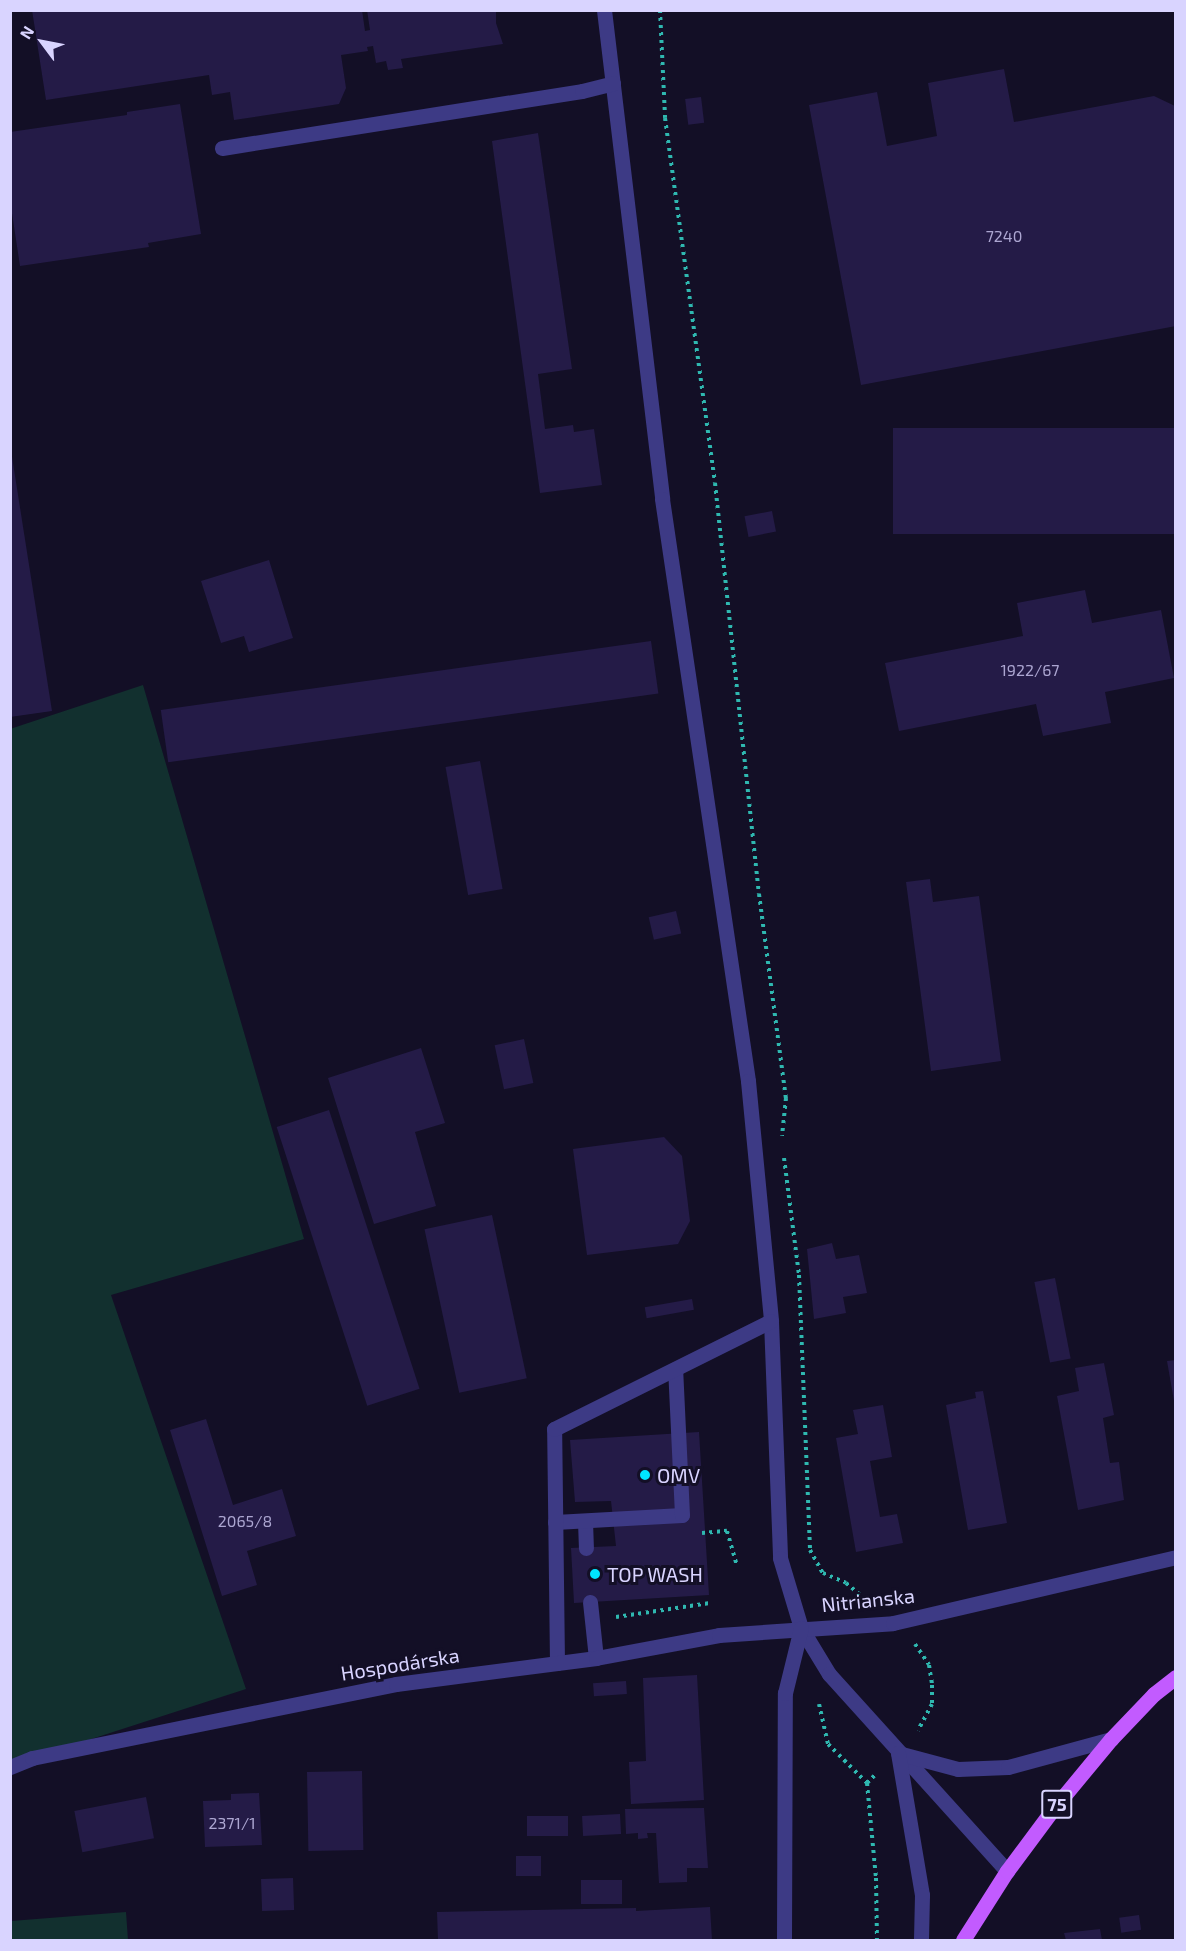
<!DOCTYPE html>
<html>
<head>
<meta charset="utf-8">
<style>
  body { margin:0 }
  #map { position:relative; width:1186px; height:1951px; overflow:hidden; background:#130f26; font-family:"Exo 2",sans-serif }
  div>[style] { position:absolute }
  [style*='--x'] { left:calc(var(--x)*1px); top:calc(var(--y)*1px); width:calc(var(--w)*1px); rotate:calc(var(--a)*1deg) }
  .green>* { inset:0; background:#12302f }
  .building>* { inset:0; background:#241b47; transform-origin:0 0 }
  .path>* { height:4px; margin-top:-2px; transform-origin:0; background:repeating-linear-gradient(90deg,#2fb8b0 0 3px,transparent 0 7.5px) }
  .minor>* { height:15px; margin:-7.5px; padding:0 7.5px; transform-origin:7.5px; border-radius:7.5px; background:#3d3a85 }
  .major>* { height:15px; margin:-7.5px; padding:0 7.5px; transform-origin:7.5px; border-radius:7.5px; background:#c25bff }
  .dots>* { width:16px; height:16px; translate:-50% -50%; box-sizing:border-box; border:3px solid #130f26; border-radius:50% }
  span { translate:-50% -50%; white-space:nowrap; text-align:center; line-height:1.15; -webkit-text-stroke:6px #130f26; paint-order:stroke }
  .number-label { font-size:16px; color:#aca6d1 }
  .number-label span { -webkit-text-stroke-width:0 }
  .shield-label span { padding:2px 4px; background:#130f26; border:2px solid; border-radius:4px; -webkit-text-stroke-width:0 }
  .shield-label { font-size:18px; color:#d9d4ff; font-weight:700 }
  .poi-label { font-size:20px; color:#d9d4ff }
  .left { translate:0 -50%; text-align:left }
  .street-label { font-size:20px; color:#d9d4ff }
  .frame { position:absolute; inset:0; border:12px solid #d9d4ff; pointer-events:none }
  .north { position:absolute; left:12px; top:12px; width:60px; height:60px; -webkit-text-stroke:4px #130f26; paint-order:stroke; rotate:302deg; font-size:16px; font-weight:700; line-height:24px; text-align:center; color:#d9d4ff }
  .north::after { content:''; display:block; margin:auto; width:21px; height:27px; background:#d9d4ff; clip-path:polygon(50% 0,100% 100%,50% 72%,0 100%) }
</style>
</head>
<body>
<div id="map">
  <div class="green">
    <i style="clip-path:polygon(143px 685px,304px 1239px,111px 1295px,246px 1689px,11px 1765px,10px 729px)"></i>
    <i style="clip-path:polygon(126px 1912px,128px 1940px,11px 1940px,11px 1921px)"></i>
  </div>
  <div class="building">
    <i style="clip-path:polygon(32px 10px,362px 10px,365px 31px,370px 30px,367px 10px,496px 10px,496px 23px,503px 44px,401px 59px,403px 68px,388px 70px,386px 61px,376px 63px,373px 46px,367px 47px,368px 51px,341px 55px,346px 88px,339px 104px,234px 120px,230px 92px,212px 95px,209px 75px,46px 100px)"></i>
    <i style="clip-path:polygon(1004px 69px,1014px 122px,1154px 96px,1175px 106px,1176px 326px,861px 385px,809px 105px,877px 92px,887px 146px,937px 136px,928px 83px)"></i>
    <i style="left:701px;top:97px;width:26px;height:16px;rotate:83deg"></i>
    <i style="clip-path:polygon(180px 104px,201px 234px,148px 243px,149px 247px,20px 266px,10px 200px,10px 132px,127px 115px,127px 112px)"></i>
    <i style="clip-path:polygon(538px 133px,572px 369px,538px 374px,545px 429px,573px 425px,574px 432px,594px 429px,602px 485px,540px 493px,492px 141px)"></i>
    <i style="left:1176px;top:428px;width:106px;height:283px;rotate:90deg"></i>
    <i style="clip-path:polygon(10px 444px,52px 711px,10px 717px)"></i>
    <i style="left:772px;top:511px;width:21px;height:28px;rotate:79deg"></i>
    <i style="clip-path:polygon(269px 560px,293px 638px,249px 652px,244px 636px,221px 643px,201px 581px)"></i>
    <i style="clip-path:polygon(1085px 590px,1092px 623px,1161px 610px,1174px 678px,1105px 692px,1111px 723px,1043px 736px,1036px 704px,899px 731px,885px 663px,1023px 636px,1017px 603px)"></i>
    <i style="left:651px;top:641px;width:53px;height:495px;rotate:82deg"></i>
    <i style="left:480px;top:761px;width:130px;height:35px;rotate:80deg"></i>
    <i style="clip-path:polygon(930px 879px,933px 902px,979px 896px,1001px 1061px,931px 1071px,906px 882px)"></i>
    <i style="left:676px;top:911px;width:23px;height:28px;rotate:77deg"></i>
    <i style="left:524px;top:1039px;width:45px;height:30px;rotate:78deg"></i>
    <i style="clip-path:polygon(421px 1048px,445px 1123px,415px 1132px,436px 1206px,374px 1224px,328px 1078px)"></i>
    <i style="left:329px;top:1110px;width:293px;height:55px;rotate:72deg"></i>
    <i style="clip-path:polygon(664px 1137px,682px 1156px,690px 1221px,678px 1244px,587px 1255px,573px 1149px)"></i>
    <i style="left:492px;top:1215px;width:167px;height:69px;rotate:78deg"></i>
    <i style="clip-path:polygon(832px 1243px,836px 1259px,859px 1255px,867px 1293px,843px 1297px,846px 1313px,814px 1319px,807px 1249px)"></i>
    <i style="left:1055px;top:1278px;width:82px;height:21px;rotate:79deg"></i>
    <i style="left:692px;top:1299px;width:11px;height:48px;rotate:80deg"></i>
    <i style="clip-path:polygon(1176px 1360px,1176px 1401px,1174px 1401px,1167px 1361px)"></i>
    <i style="clip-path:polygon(1104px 1363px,1114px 1415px,1103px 1418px,1110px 1463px,1119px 1462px,1124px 1500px,1078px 1510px,1057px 1396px,1079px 1391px,1075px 1368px)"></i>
    <i style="clip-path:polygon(983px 1391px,1007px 1523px,968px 1530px,946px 1405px,976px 1398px,975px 1392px)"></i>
    <i style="clip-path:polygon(883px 1405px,892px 1457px,870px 1461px,880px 1517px,897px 1514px,903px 1543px,856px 1552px,836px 1438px,858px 1434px,853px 1410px)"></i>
    <i style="clip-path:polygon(206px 1419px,233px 1505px,282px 1489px,296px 1536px,247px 1551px,257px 1585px,222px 1596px,170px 1430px)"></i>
    <i style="clip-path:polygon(699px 1432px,709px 1595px,574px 1603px,571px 1548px,616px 1546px,611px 1501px,575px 1502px,570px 1440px)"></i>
    <i style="clip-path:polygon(697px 1675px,704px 1800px,631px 1804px,629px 1762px,646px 1761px,643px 1678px)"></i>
    <i style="left:626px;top:1681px;width:13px;height:33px;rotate:86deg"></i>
    <i style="left:362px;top:1771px;width:79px;height:55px;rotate:89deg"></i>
    <i style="clip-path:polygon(259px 1793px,262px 1845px,205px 1847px,203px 1801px,231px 1800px,231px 1794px)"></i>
    <i style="left:146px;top:1797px;width:42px;height:73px;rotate:79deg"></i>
    <i style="clip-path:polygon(704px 1808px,708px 1868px,687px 1868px,687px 1882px,659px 1883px,656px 1833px,647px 1833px,648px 1838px,638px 1839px,638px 1833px,626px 1834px,625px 1809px)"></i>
    <i style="left:620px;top:1814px;width:20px;height:38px;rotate:87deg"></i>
    <i style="left:568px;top:1816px;width:20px;height:41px;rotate:90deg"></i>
    <i style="left:541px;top:1856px;width:20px;height:25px;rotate:90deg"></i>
    <i style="left:293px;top:1878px;width:32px;height:32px;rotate:88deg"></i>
    <i style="left:581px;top:1880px;width:41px;height:24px"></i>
    <i style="clip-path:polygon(710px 1907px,712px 1940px,438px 1940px,437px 1912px,636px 1908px,636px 1911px)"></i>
    <i style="left:1139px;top:1915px;width:15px;height:20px;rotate:82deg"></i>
    <i style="clip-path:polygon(1100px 1929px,1102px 1940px,1066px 1940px,1064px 1933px)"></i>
  </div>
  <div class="path">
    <i style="--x:660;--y:10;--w:108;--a:87.3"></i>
    <i style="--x:665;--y:118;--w:368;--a:82.2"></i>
    <i style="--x:715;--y:483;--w:413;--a:83.9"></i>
    <i style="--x:759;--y:894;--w:206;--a:82.5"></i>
    <i style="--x:786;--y:1098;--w:38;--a:96"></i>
    <i style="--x:784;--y:1158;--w:118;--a:82.7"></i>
    <i style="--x:799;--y:1275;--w:275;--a:87.7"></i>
    <i style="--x:810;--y:1550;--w:26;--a:61"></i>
    <i style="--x:823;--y:1573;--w:25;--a:23"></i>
    <i style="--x:846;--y:1583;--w:25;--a:40"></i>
    <i style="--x:702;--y:1533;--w:25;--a:-5"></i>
    <i style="--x:727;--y:1531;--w:37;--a:74"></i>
    <i style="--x:616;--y:1617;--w:95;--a:-8.5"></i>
    <i style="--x:915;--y:1644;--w:25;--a:56"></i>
    <i style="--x:929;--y:1665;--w:20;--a:81"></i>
    <i style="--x:932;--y:1685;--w:19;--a:90"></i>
    <i style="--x:932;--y:1704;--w:30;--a:118"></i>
    <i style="--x:819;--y:1704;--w:41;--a:77.3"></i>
    <i style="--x:828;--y:1744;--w:55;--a:45"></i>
    <i style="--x:867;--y:1783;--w:95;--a:84.6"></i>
    <i style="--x:876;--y:1878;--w:62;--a:89.1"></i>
    <i style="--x:867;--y:1783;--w:11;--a:-45"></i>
  </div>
  <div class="minor">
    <i style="--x:604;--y:10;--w:492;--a:83.2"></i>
    <i style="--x:662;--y:499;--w:588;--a:81.59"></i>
    <i style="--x:748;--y:1081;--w:241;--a:84.5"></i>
    <i style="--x:771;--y:1321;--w:237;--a:87.8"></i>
    <i style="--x:780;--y:1558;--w:73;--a:73.3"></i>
    <i style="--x:801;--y:1628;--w:54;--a:58.7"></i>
    <i style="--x:829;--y:1674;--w:266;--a:47.9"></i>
    <i style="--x:222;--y:148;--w:364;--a:-9"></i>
    <i style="--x:582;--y:91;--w:32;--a:-14"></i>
    <i style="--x:585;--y:1521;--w:27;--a:88"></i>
    <i style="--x:555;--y:1522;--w:127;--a:-3.2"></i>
    <i style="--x:682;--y:1515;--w:146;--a:-92.7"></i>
    <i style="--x:590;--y:1602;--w:56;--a:83.9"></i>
    <i style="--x:557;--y:1663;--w:234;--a:-90.7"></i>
    <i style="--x:554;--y:1429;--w:242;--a:-26.5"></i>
    <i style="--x:898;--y:1753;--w:62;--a:14.9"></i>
    <i style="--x:958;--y:1769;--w:50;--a:-2.3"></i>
    <i style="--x:1008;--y:1767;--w:107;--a:-15.2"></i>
    <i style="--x:898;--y:1753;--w:144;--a:80.4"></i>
    <i style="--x:922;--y:1895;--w:45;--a:91.3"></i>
    <i style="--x:10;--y:1767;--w:24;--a:-22"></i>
    <i style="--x:32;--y:1758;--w:371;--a:-11.5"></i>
    <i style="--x:396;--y:1684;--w:202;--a:-7.4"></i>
    <i style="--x:596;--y:1658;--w:125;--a:-10.6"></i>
    <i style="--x:719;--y:1635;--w:174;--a:-3.9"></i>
    <i style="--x:893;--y:1623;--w:291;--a:-13.1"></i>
    <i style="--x:784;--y:1940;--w:247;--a:-89.8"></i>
    <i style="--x:785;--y:1693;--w:67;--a:-76.2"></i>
  </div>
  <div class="major">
    <i style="--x:963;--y:1940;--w:82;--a:-57.5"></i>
    <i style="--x:1007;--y:1871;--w:77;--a:-53.4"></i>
    <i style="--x:1053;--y:1809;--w:91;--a:-50.4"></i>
    <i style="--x:1111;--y:1739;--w:62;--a:-46.3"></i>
    <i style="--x:1154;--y:1694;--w:28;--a:-38"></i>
  </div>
  <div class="dots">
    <i style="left:645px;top:1475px;background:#00e5ff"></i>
    <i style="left:595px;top:1574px;background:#00e5ff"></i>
  </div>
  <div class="number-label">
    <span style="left:1004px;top:236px">7240</span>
    <span style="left:1030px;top:670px">1922/67</span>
    <span style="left:245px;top:1521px">2065/8</span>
    <span style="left:232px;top:1823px">2371/1</span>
  </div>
  <div class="shield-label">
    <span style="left:1057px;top:1804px">75</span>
  </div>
  <div class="poi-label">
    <span class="left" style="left:657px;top:1475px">OMV</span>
    <span class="left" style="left:607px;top:1574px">TOP WASH</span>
  </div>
  <div class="street-label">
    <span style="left:868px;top:1600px;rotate:-6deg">Nitrianska</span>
    <span style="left:400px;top:1664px;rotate:-9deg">Hospodárska</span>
  </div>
  <div class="frame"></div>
  <div class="north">N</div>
</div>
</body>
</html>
